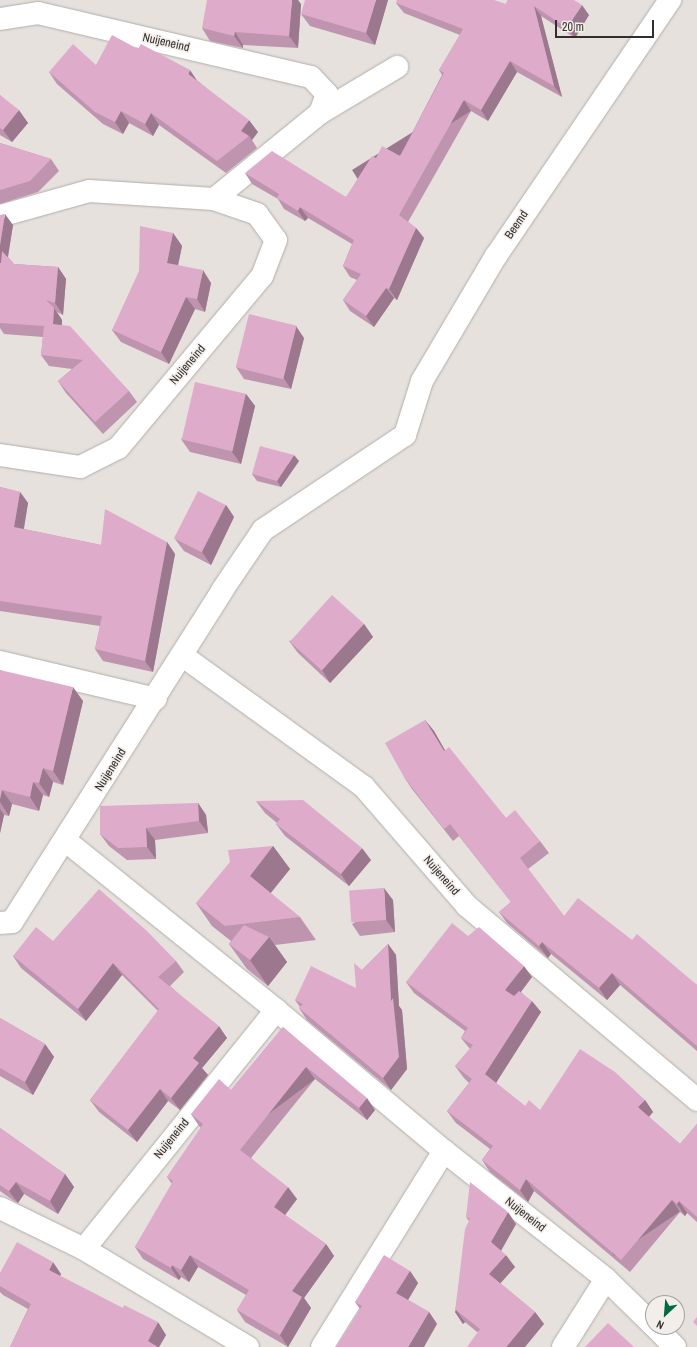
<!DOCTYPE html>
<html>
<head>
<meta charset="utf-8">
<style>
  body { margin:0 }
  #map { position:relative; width:697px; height:1347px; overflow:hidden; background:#e6e1dc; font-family:"Archivo Narrow",sans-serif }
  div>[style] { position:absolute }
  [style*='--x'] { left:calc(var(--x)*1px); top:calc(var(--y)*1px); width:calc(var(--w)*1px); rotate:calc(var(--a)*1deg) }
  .roads { filter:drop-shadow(0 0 1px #b2ada9) drop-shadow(0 0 1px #b2ada9) }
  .minor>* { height:22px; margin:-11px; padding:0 11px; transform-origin:11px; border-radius:11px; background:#fff }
  .wall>* { inset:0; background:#bf94ae }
  .shaded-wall>* { inset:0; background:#9b788d; transform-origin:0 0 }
  .building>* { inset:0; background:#deacca; transform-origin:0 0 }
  span { translate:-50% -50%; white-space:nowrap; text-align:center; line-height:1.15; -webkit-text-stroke:3px #f3eee9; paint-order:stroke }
  .street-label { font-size:12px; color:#312f2d }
  .north { position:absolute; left:645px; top:1295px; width:40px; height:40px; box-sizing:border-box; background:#f3eee9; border:1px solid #a5a29e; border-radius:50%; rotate:206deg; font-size:11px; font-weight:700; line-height:16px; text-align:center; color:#312f2d }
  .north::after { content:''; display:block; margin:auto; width:14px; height:18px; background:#016b41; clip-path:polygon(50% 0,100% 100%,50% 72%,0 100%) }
  .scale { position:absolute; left:555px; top:20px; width:99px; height:18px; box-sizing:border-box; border:2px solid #312f2d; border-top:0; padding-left:5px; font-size:12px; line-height:14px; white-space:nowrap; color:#312f2d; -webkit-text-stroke:3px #f3eee9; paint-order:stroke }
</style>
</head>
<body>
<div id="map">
  <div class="roads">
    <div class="minor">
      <i style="--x:0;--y:19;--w:38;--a:-9"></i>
      <i style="--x:38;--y:13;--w:280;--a:13.2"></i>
      <i style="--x:311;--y:77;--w:23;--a:47"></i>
      <i style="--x:327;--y:94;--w:20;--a:110"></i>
      <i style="--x:320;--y:113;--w:136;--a:140.9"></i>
      <i style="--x:320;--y:113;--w:90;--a:-30.9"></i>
      <i style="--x:0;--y:216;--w:92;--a:-15.7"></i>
      <i style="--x:89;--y:191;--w:125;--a:3.7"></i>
      <i style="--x:214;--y:199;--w:46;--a:19.2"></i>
      <i style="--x:257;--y:214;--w:32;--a:54"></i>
      <i style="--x:276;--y:240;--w:39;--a:111"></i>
      <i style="--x:262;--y:276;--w:224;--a:129.9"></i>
      <i style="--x:118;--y:448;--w:42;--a:153.4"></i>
      <i style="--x:80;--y:467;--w:81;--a:-171.5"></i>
      <i style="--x:183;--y:656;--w:223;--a:35.9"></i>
      <i style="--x:364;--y:787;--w:157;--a:49.1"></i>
      <i style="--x:467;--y:906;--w:301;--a:40.1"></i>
      <i style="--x:0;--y:662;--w:160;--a:13.3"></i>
      <i style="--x:66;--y:841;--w:270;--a:38.8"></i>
      <i style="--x:276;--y:1010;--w:219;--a:40"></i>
      <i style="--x:444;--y:1151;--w:206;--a:38.3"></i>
      <i style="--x:606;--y:1279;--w:66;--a:44.4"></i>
      <i style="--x:0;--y:923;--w:12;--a:-5"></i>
      <i style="--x:12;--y:922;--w:394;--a:-57.6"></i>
      <i style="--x:223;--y:589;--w:71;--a:-55.9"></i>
      <i style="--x:263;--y:530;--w:171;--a:-33.8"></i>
      <i style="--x:405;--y:435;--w:57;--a:-72.5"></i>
      <i style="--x:422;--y:381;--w:145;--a:-59.4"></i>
      <i style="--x:496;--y:256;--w:310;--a:-55.8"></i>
      <i style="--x:0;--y:1208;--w:93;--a:26"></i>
      <i style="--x:84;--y:1249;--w:191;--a:30.9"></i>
      <i style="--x:84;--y:1249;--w:307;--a:-51.2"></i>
      <i style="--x:655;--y:1327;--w:28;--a:45"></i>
      <i style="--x:322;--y:1347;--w:231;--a:-58.1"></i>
      <i style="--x:563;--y:1347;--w:80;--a:-57.7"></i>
    </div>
  </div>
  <div class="wall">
    <i style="clip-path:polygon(388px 0,375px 45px,310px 26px,301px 14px)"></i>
    <i style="clip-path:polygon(508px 0,589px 15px,575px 38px,541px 16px,562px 97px,517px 72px,488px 121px,471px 111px,408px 222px,416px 228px,424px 238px,397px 300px,394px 298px,374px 327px,350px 311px,343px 300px,357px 280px,350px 277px,343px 266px,352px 244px,308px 218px,305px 221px,284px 209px,278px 199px,252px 184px,245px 173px,346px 197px,376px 158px,400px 156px,442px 75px,439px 70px,460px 35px,404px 13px,396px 3px,506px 4px)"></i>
    <i style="clip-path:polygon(301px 4px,298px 48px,243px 45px,243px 48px,210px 41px,202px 28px)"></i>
    <i style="clip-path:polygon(96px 65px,198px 81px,258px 132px,252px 140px,257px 148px,226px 173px,159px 125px,153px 136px,129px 123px,123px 134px,103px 124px,57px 84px,49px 72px)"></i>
    <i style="clip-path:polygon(0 95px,28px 123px,12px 142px,0 135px)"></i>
    <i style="clip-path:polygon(0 143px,51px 159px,59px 171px,38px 192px,0 204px)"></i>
    <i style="clip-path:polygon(0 215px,13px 225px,8px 257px,14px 264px,58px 267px,66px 279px,63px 315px,57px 312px,62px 320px,62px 325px,129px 391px,137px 402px,103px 434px,66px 393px,58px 381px,72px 369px,49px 366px,41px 355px,43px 337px,4px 334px,0 328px)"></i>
    <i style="clip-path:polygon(173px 233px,182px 246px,178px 265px,211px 283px,205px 312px,195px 309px,169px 364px,121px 342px,112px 330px)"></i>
    <i style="clip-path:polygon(304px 338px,291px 389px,244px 379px,236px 367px)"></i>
    <i style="clip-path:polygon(246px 394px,255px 406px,241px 464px,190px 452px,181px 439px)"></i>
    <i style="clip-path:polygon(299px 461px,281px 487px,257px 481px,252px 474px)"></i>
    <i style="clip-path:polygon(0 487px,20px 492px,28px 503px,24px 529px,101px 545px,167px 542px,175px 554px,153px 672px,103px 661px,95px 649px,100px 626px,0 611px)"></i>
    <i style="clip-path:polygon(226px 505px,234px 517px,211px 565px,184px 551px,175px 539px)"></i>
    <i style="clip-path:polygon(364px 624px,373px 637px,330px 683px,298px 653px,289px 641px)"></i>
    <i style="clip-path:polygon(0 670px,83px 701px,63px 785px,53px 782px,49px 797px,43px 795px,39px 811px,12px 804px,9px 816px,4px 815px,0 833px)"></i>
    <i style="clip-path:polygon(425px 720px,434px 731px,445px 750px,506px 818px,540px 841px,549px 853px,528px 869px,564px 916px,632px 940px,697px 985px,697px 1051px,620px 985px,607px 1000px,551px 954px,548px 958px,507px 923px,499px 912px,511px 902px,459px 836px,453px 841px,412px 789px,404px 777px)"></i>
    <i style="clip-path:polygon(256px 801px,371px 860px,349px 886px,285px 836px,276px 824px,277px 823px,265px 813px)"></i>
    <i style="clip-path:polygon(198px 803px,206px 815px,208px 833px,155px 840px,156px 859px,127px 860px,109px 846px,100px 834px)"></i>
    <i style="clip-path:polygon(273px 846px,290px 869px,270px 893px,300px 917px,316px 940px,275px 945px,287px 962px,268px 986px,247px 969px,229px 944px,231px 941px,212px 926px,196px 903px)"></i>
    <i style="clip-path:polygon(393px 900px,395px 932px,360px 936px,352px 924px)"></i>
    <i style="clip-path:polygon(468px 936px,532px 977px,521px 992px,541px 1012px,496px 1083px,525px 1106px,540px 1110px,645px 1100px,653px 1112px,649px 1117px,680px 1144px,697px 1124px,697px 1222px,687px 1213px,685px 1216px,680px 1212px,630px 1272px,534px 1191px,528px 1202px,490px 1172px,482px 1160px,490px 1149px,456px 1123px,447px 1111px,469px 1083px,464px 1078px,455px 1066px,470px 1049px,461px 1038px,465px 1031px,414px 993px,406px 982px)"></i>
    <i style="clip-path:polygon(53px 941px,176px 961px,184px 972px,170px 986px,227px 1038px,202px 1068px,208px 1075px,180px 1110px,168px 1101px,137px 1142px,99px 1112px,90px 1100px,158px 1011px,122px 975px,86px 1021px,21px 968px,13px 956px)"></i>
    <i style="clip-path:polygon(388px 944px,396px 955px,399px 1006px,402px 1010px,407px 1069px,391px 1090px,307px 1020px,299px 1008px,300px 1007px,295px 1000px,356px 988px,362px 970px)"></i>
    <i style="clip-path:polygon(0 1018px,45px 1044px,54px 1057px,33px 1095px,0 1076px)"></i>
    <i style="clip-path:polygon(283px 1027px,375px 1110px,367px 1120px,315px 1079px,251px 1158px,297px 1199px,285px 1215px,326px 1244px,334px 1256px,304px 1298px,311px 1308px,288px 1347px,245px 1322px,237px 1310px,246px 1295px,198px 1267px,189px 1282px,181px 1277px,179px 1280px,143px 1259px,135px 1247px,172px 1184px,167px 1177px,201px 1128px,199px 1126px,191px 1114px,231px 1090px)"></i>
    <i style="clip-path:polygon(0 1128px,65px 1174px,74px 1187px,58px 1214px,24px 1194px,18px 1203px,14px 1201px,0 1191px)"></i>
    <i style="clip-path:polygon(466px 1217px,516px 1224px,501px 1251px,515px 1267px,500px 1283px,535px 1312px,544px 1324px,477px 1332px,465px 1322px,463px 1324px,455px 1312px,469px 1221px)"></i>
    <i style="clip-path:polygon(410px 1271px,418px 1283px,408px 1300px,429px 1312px,437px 1324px,360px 1309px,355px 1302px)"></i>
    <i style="clip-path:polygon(0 1273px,61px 1274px,60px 1276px,166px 1335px,159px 1347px,10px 1347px,28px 1309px,3px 1295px,0 1292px)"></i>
  </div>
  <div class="shaded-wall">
    <i style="clip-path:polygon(292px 0,298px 0,301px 4px,298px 48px,289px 36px)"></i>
    <i style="clip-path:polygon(376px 0,388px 0,375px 45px,366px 33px)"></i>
    <i style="clip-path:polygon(582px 5px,589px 15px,575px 38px,567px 28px)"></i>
    <i style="clip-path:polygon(534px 6px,541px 16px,562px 97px,554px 86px)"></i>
    <i style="clip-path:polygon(235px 32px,243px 45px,243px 48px,234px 36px)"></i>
    <i style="clip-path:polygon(510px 61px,517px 72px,488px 121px,481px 110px)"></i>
    <i style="clip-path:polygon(190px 70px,198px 82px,188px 74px)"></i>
    <i style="left:464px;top:100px;width:13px;height:132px;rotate:58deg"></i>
    <i style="clip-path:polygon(19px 110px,28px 123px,12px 142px,3px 130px)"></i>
    <i style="clip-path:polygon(121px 111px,129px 123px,123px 134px,115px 122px)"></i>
    <i style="clip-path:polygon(151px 113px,159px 125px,153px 136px,145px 124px)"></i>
    <i style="clip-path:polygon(249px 120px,258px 132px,252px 140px,249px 136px,241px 131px)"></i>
    <i style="clip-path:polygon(300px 207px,308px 218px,305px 221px,298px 211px)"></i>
    <i style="clip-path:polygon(5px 214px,13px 225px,5px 274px,0 266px,0 245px)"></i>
    <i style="clip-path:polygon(416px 228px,424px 238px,397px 300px,389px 289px)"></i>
    <i style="clip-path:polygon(173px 233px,182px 246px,176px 275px,167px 263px)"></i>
    <i style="clip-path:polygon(58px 267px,66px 279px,63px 315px,55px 303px)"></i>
    <i style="clip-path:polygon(203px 270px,211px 283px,205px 312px,197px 299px)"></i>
    <i style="clip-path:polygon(386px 288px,394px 298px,374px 327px,366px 316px)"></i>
    <i style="clip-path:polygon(186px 297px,195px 309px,169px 364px,161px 352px)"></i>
    <i style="clip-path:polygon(54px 308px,62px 320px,61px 335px,53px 324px)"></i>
    <i style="clip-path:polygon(296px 326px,304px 338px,291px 389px,283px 377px)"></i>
    <i style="clip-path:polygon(246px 394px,255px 406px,241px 464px,232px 452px)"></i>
    <i style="clip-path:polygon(294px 455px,299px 461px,281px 487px,277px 481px)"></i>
    <i style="clip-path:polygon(20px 492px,28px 503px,22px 538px,14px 527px)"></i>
    <i style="clip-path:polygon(226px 505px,234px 517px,211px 565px,202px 552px)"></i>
    <i style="clip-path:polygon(167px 542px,175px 554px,153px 672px,145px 661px)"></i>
    <i style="clip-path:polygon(364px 624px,373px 637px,330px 683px,322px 670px)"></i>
    <i style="clip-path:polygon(73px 687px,83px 701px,63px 785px,53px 771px)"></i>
    <i style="clip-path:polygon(425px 720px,434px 731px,452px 763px,444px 751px)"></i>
    <i style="clip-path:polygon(43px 768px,53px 782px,49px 797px,39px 783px)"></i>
    <i style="clip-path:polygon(33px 782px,43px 795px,39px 811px,30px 797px)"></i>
    <i style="clip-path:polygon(2px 790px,12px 804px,9px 816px,0 802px,0 799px)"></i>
    <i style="clip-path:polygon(198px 803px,206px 815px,208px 833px,199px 821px)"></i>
    <i style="clip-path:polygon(0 809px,4px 815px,0 833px)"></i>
    <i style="clip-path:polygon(146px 828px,155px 840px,156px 859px,147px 847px)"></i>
    <i style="clip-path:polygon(273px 846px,290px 869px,266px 899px,250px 876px)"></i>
    <i style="clip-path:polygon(362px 848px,371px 860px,349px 886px,341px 874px)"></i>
    <i style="clip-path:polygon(384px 888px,393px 900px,395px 932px,386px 920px)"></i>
    <i style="clip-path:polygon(269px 937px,287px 962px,268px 986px,250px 960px)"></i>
    <i style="clip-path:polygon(542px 942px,551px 954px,548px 958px,539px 946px)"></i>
    <i style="clip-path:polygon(388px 944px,396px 955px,399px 1006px,402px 1010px,407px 1069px,391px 1090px,383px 1078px,391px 1001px)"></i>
    <i style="clip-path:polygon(113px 963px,122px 975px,86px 1021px,78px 1009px)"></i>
    <i style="clip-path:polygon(524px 966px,532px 977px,513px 1002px,505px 990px)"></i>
    <i style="clip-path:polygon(612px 973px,620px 985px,607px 1000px,599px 988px)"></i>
    <i style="clip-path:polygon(532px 1001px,541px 1012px,494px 1086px,485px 1074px)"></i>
    <i style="clip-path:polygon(219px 1026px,227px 1038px,202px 1068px,208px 1075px,180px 1110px,171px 1098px,193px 1058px)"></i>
    <i style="clip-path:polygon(45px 1044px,54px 1057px,33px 1095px,25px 1082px)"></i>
    <i style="left:306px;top:1067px;width:15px;height:106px;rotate:53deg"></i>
    <i style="clip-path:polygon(160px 1089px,168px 1101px,137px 1142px,128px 1130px)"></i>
    <i style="clip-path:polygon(367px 1098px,375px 1110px,367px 1120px,359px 1108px)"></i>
    <i style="clip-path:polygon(645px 1100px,653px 1112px,647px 1119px,638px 1107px)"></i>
    <i style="clip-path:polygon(65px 1174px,74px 1187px,58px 1214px,50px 1201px)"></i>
    <i style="clip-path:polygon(526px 1179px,534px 1191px,528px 1202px,520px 1190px)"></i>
    <i style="clip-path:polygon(16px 1182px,24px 1194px,18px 1203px,9px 1191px)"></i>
    <i style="clip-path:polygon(288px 1187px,297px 1199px,282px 1219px,274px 1207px)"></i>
    <i style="left:672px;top:1200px;width:14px;height:79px;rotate:56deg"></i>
    <i style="clip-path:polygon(679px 1201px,687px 1213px,685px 1216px,677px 1204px)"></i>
    <i style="clip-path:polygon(508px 1212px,516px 1224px,499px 1254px,491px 1242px)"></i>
    <i style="clip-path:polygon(326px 1244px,334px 1256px,304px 1298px,311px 1308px,288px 1347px,280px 1335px,292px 1291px)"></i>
    <i style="clip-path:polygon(190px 1255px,198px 1267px,189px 1282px,181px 1270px)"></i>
    <i style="clip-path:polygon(506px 1255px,515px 1267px,498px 1286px,489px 1274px)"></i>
    <i style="clip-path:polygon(53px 1262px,61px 1274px,57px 1282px,49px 1270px)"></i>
    <i style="clip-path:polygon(172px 1265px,181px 1277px,179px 1280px,171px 1268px)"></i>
    <i style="clip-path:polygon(410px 1271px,418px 1283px,405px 1305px,396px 1293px)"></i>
    <i style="clip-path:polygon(456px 1310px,465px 1322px,463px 1324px,455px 1312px)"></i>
    <i style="clip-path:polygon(429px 1312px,437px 1324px,424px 1347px,408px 1347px)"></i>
    <i style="clip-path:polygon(535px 1312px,544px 1324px,525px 1347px,506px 1347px)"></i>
    <i style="clip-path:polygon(158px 1322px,166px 1335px,159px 1347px,152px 1347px,148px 1341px)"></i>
  </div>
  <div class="building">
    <i style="clip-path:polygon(207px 0,292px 0,289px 36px,235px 32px,234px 36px,202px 28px)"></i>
    <i style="clip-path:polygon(305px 0,376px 0,366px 33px,301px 14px)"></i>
    <i style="clip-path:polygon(397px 0,494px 0,506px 4px,508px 0,574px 0,582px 5px,567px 28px,534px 6px,554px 86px,510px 61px,481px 110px,464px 100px,399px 215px,416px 228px,389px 289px,386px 288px,366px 316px,343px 300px,361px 274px,343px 266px,354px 240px,300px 207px,298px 211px,277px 198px,279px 194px,245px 173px,272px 151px,346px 197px,372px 156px,376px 158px,382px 146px,400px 156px,444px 73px,439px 70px,463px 29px,396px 3px)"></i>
    <i style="clip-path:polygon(112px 35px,138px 49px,141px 44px,190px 70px,188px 74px,249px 120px,241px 131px,249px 136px,217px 161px,151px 113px,145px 124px,121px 111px,115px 122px,95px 112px,49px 72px,73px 44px,96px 65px)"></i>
    <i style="clip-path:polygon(0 95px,19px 110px,3px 130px,0 128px)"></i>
    <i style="clip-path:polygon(0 143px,51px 159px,30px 181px,0 190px)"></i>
    <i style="clip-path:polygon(5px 214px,0 245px,0 215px)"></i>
    <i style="clip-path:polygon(140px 226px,173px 233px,167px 263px,203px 270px,197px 299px,186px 297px,161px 352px,112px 330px,139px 271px)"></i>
    <i style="clip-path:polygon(2px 251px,14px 264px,58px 267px,55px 303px,46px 300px,54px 308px,53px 324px,70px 326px,129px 391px,95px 422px,58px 381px,83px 360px,41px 355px,44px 326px,0 323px,0 263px,1px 263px)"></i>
    <i style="left:249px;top:314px;width:49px;height:55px;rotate:14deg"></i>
    <i style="left:195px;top:382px;width:52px;height:59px;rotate:13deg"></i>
    <i style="clip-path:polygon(260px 446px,294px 455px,277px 481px,252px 474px)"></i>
    <i style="clip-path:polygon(0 487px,20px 492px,14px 527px,101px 545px,105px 509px,167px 542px,145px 661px,95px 649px,102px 616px,0 601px)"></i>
    <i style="left:198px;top:491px;width:31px;height:53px;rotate:27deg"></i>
    <i style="left:332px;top:595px;width:43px;height:63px;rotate:42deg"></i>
    <i style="clip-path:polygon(0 670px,73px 687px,53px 771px,43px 768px,39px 783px,33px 782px,30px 797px,2px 790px,0 799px)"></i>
    <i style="clip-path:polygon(425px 720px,444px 751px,449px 747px,506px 818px,515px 810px,540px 841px,520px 858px,564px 916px,578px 898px,632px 940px,637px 934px,697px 985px,697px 1046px,612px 973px,599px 988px,542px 942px,539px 946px,499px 912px,511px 902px,450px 824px,444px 829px,404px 777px,385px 743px)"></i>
    <i style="clip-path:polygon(303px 800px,362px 848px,341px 874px,276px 824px,280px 819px,256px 801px)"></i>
    <i style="clip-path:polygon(198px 803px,199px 821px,146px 828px,147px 847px,118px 848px,100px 834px,100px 806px)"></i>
    <i style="clip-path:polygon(273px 846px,250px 876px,300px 917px,225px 926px,196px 903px,230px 862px,228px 850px)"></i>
    <i style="left:384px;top:888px;width:32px;height:35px;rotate:86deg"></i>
    <i style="clip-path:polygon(99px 889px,147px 931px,176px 961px,158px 977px,219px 1026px,193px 1058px,199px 1063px,171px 1098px,160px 1089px,128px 1130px,90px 1100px,159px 1009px,113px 963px,78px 1009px,13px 956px,36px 927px,53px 941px)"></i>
    <i style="clip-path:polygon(452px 923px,468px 936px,479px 927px,524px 966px,505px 990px,514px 996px,519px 991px,532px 1001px,485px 1074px,525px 1106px,529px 1100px,540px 1110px,580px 1049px,615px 1072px,645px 1100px,638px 1107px,680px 1144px,697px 1124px,697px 1217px,679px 1201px,677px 1204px,672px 1200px,621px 1260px,526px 1179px,520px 1190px,482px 1160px,493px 1146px,447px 1111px,472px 1079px,455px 1066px,473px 1045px,461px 1038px,468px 1028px,406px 982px)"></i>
    <i style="clip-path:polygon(244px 925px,269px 937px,250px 960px,229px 944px)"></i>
    <i style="clip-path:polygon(388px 944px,391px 1001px,393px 998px,399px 1057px,383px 1078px,299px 1008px,303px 1004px,295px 1000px,311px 966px,356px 988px,354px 963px,362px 970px)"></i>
    <i style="clip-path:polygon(0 1018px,45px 1044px,25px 1082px,0 1068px)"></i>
    <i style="clip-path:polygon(283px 1027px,367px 1098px,359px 1108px,306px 1067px,240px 1150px,288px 1187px,274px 1207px,326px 1244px,292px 1291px,302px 1297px,280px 1335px,237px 1310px,249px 1290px,190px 1255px,181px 1270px,172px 1265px,171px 1268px,135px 1247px,173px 1181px,167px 1177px,203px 1124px,191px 1114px,219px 1079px,231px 1090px)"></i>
    <i style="clip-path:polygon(0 1128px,65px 1174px,50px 1201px,16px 1182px,9px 1191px,0 1185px)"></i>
    <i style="clip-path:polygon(470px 1182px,508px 1212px,491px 1242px,506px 1255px,489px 1274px,535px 1312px,506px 1347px,467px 1347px,480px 1329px,456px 1310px,455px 1312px,465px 1229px,470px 1219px,466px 1217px)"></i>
    <i style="clip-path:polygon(17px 1242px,53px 1262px,49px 1270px,123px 1308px,124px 1305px,158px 1322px,148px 1341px,158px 1347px,10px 1347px,31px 1304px,0 1286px,0 1273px)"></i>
    <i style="clip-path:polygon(384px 1255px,410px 1271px,396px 1293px,429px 1312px,408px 1347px,336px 1347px,362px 1306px,355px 1302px)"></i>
    <i style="clip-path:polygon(697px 1317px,697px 1326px,693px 1322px)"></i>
    <i style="clip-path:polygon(608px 1323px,634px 1347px,585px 1347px)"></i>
  </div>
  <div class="street-label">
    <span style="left:166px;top:43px;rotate:13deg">Nuijeneind</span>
    <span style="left:517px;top:225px;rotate:-56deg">Beemd</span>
    <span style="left:188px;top:365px;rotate:-50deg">Nuijeneind</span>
    <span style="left:111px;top:770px;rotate:-58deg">Nuijeneind</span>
    <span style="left:441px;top:876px;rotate:49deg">Nuijeneind</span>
    <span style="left:172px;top:1139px;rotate:-51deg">Nuijeneind</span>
    <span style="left:525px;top:1215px;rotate:38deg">Nuijeneind</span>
  </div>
  <div class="north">N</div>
  <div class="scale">20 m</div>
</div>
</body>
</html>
